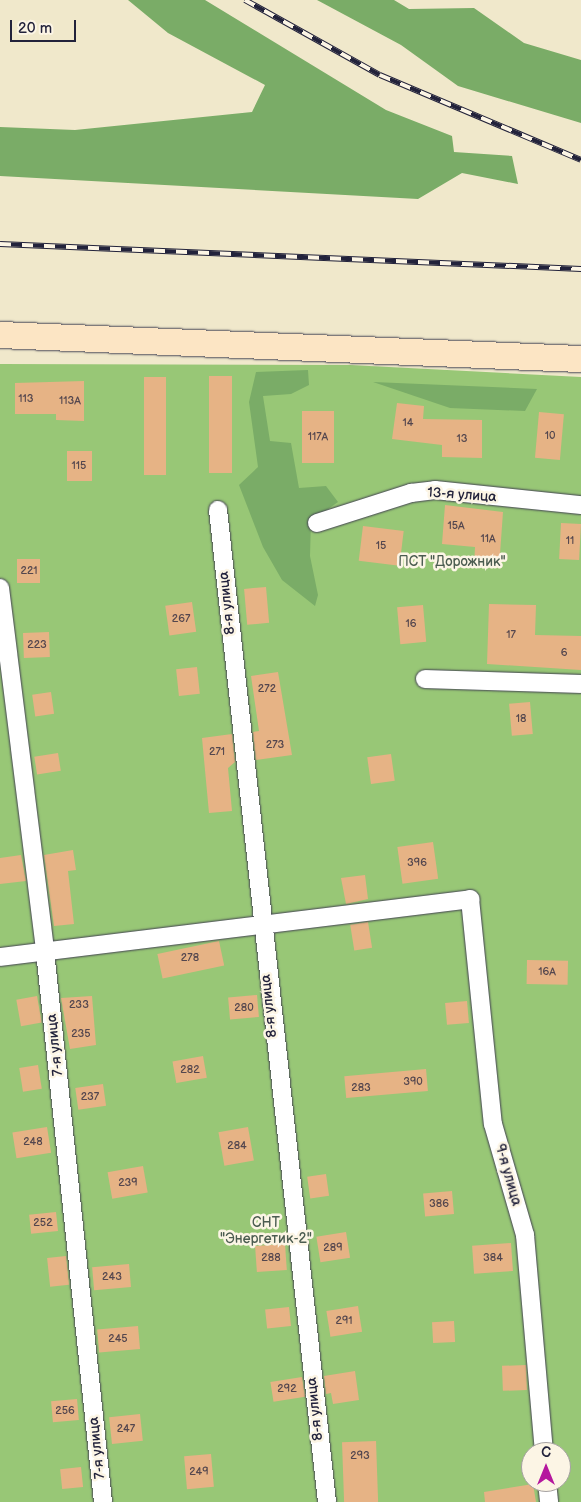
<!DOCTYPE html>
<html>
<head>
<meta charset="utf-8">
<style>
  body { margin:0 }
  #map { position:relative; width:581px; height:1502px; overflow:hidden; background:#f0e8cb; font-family:"Balsamiq Sans",sans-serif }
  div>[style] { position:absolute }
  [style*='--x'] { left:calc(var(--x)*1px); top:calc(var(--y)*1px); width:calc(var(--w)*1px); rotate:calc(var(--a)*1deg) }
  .green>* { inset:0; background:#98c776 }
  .forest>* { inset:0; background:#7aac67 }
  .building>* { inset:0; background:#e6b385; transform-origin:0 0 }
  .roads { filter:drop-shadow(0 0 1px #414051) drop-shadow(0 0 1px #414051) }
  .street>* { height:18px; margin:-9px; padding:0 9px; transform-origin:9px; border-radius:9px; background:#fff }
  .secondary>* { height:26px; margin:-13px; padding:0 13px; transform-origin:13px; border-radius:13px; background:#fce5c4 }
  .rail>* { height:5.5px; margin-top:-2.75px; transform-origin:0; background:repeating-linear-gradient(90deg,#fcf5e5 0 11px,#22223b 0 22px); box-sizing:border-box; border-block:1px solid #22223b }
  span { translate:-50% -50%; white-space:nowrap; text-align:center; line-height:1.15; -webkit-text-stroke:5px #fcf5e5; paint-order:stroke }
  .number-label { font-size:11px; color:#53464e }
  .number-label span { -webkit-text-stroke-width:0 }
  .street-label { font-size:14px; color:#22223b }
  .park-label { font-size:14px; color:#4b5c50 }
  .north { position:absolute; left:521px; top:1442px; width:50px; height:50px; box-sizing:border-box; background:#fcf5e5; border:1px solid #a5a1a1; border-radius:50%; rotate:0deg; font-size:14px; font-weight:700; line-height:20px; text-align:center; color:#22223b }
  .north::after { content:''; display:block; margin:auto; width:18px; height:22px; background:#b5179e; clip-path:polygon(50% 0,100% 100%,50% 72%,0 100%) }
  .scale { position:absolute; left:10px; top:20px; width:66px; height:22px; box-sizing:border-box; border:2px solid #22223b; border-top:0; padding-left:6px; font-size:15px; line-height:18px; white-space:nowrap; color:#22223b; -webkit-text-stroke:4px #fcf5e5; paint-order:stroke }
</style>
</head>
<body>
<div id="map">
  <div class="green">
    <i style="clip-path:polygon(evenodd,0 364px,350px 365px,581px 377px,581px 1502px,0 1502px,0 364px,531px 1452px,561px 1452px,561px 1482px,531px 1482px,531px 1452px)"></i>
  </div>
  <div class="forest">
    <i style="clip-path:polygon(128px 0,205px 0,386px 110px,452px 136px,454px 152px,512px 156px,518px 184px,462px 173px,418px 199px,0 176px,0 127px,75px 130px,252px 112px,265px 85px,168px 33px)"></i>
    <i style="clip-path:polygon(317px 0,394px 0,409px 9px,474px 8px,524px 43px,581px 60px,581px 123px,458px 86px,401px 45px)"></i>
    <i style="clip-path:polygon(308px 370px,309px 385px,291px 394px,263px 396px,270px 441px,291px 443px,299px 488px,326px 486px,338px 502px,311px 521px,310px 556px,318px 595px,315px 606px,282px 580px,263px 547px,239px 485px,258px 467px,249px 402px,256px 372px)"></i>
    <i style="clip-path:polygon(373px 382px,537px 389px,525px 411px,450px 408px)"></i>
  </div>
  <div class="building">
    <i style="left:209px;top:376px;width:23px;height:97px"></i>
    <i style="left:144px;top:377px;width:22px;height:98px"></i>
    <i style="clip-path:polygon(84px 381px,84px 421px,56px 420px,56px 414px,15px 414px,15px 383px)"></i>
    <i style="clip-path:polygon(397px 403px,424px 406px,423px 419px,482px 420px,482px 458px,442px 457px,442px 445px,392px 439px)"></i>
    <i style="left:302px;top:411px;width:32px;height:52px"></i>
    <i style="left:539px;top:412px;width:25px;height:46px;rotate:5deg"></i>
    <i style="left:67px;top:451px;width:25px;height:30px"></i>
    <i style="clip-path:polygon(445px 505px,503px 512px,499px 568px,474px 566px,475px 547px,442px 544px)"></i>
    <i style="left:561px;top:523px;width:20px;height:36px;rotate:3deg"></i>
    <i style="left:363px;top:526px;width:41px;height:35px;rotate:7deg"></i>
    <i style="left:17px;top:559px;width:23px;height:24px"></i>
    <i style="left:266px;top:587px;width:36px;height:22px;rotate:85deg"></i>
    <i style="left:192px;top:602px;width:30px;height:27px;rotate:82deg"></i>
    <i style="clip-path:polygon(489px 604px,536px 605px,535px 635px,581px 636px,581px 670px,487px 664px)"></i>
    <i style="left:423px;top:605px;width:37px;height:26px;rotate:85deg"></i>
    <i style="left:49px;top:632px;width:25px;height:26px;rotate:88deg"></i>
    <i style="left:197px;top:667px;width:27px;height:21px;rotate:84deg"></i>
    <i style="clip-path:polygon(278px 672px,292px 755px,256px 760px,253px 732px,259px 731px,251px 676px)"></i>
    <i style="left:51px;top:692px;width:22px;height:19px;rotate:82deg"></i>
    <i style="left:530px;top:702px;width:32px;height:21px;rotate:85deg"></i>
    <i style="clip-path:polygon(232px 734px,235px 762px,228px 768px,232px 811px,209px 813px,202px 738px)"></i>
    <i style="left:58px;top:753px;width:18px;height:24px;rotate:81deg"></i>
    <i style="left:391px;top:754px;width:27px;height:24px;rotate:82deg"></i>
    <i style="left:433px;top:842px;width:37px;height:36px;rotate:82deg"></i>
    <i style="clip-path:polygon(73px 850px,76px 870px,68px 871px,74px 924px,54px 926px,44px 855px)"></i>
    <i style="clip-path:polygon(21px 855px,26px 881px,0 884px,0 858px)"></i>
    <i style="clip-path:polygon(365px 875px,368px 899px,346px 904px,341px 878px)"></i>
    <i style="left:368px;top:922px;width:26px;height:18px;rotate:81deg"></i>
    <i style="left:219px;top:941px;width:25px;height:63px;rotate:78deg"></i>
    <i style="left:527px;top:960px;width:41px;height:24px;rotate:1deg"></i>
    <i style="left:257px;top:995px;width:22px;height:29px;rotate:85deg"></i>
    <i style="left:37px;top:996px;width:27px;height:21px;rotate:80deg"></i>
    <i style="clip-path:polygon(92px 996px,96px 1045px,70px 1049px,61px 998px)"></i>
    <i style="left:467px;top:1001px;width:22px;height:22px;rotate:85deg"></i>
    <i style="left:203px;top:1056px;width:22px;height:31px;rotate:80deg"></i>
    <i style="left:38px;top:1065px;width:24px;height:19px;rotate:81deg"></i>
    <i style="left:426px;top:1069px;width:22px;height:82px;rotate:85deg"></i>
    <i style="left:103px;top:1084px;width:22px;height:28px;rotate:82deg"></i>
    <i style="left:47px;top:1127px;width:26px;height:35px;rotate:81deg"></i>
    <i style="left:248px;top:1127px;width:34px;height:30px;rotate:80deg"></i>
    <i style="left:143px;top:1166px;width:27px;height:36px;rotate:80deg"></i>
    <i style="left:326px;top:1174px;width:22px;height:19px;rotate:82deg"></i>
    <i style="left:452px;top:1191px;width:23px;height:29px;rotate:85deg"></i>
    <i style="left:56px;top:1212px;width:19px;height:27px;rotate:84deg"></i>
    <i style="left:346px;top:1232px;width:26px;height:30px;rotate:81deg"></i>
    <i style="left:511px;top:1243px;width:28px;height:39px;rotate:86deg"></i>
    <i style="left:285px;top:1244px;width:26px;height:30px;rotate:86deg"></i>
    <i style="left:66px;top:1256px;width:29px;height:19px;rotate:84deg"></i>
    <i style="left:129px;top:1264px;width:23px;height:37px;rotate:85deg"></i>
    <i style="left:358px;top:1306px;width:26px;height:32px;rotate:81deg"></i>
    <i style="left:289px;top:1307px;width:19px;height:24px;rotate:84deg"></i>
    <i style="left:454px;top:1321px;width:21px;height:22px;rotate:87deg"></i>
    <i style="left:138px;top:1326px;width:23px;height:41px;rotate:85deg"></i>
    <i style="left:526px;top:1365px;width:25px;height:24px;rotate:88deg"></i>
    <i style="clip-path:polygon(355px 1371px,359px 1400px,333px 1404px,331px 1393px,326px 1394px,324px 1376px)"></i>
    <i style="left:302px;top:1377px;width:20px;height:32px;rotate:81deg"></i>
    <i style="left:77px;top:1399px;width:21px;height:26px;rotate:85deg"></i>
    <i style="left:140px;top:1414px;width:27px;height:31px;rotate:84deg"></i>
    <i style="left:376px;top:1441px;width:61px;height:34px;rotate:88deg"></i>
    <i style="left:211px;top:1454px;width:33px;height:27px;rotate:85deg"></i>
    <i style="left:81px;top:1467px;width:20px;height:21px;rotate:84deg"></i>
    <i style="clip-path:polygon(533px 1484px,536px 1502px,485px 1502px,484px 1492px)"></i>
  </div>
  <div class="roads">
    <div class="street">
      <i style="--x:218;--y:510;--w:998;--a:83.73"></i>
      <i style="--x:317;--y:523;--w:99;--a:-17.7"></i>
      <i style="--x:411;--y:493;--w:24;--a:-7"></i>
      <i style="--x:435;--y:490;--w:147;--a:5.9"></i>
      <i style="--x:0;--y:588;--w:366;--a:82.9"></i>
      <i style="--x:45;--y:951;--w:554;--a:83.99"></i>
      <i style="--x:425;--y:679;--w:156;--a:1.8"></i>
      <i style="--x:0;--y:957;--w:474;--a:-7"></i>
      <i style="--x:470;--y:899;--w:226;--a:84.2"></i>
      <i style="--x:493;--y:1124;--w:116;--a:73.9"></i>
      <i style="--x:525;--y:1235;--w:218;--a:85"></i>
      <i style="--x:547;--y:1482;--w:20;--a:84"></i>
    </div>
    <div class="secondary">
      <i style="--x:0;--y:335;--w:581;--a:2.37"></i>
    </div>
  </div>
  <div class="rail">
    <i style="--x:245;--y:0;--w:154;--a:29.1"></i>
    <i style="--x:380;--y:75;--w:218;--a:22.9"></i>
    <i style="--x:0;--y:244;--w:582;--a:2.46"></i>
  </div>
  <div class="number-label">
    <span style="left:26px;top:399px">113</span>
    <span style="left:70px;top:401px">113А</span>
    <span style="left:408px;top:423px">14</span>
    <span style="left:550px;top:436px">10</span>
    <span style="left:318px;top:437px">117А</span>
    <span style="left:462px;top:439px">13</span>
    <span style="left:79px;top:466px">115</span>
    <span style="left:456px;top:526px">15А</span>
    <span style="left:488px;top:539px">11А</span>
    <span style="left:570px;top:541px">11</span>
    <span style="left:381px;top:546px">15</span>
    <span style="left:29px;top:571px">221</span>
    <span style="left:181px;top:619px">267</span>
    <span style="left:411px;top:624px">16</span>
    <span style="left:511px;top:635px">17</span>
    <span style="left:37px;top:645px">223</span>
    <span style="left:564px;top:653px">6</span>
    <span style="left:267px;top:689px">272</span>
    <span style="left:521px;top:719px">18</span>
    <span style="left:275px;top:745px">273</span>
    <span style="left:217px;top:752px">271</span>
    <span style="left:417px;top:863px">396</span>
    <span style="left:190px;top:958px">278</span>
    <span style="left:547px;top:972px">16А</span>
    <span style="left:79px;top:1005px">233</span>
    <span style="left:244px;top:1008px">280</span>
    <span style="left:81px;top:1034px">235</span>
    <span style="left:190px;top:1070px">282</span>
    <span style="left:413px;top:1082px">390</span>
    <span style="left:361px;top:1088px">283</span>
    <span style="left:90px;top:1097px">237</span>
    <span style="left:33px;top:1142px">248</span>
    <span style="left:237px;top:1146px">284</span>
    <span style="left:128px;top:1183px">239</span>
    <span style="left:439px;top:1204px">386</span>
    <span style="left:43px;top:1223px">252</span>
    <span style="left:333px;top:1248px">289</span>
    <span style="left:271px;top:1258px">288</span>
    <span style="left:493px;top:1258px">384</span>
    <span style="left:112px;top:1277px">243</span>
    <span style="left:344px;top:1321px">291</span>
    <span style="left:118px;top:1339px">245</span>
    <span style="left:287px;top:1389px">292</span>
    <span style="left:65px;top:1411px">256</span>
    <span style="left:126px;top:1429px">247</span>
    <span style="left:360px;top:1456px">293</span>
    <span style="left:199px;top:1472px">249</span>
  </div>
  <div class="street-label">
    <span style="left:462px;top:495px;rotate:4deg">13-я улица</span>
    <span style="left:227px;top:603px;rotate:-96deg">8-я улица</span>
    <span style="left:269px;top:1006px;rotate:-96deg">8-я улица</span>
    <span style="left:55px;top:1045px;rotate:-96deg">7-я улица</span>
    <span style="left:508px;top:1175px;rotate:74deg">9-я улица</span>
    <span style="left:315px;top:1409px;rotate:-96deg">8-я улица</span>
    <span style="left:97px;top:1448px;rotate:-96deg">7-я улица</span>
  </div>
  <div class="park-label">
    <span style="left:452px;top:562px">ПСТ "Дорожник"</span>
    <span style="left:266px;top:1231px">СHТ<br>"Энергетик-2"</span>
  </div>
  <div class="north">С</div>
  <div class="scale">20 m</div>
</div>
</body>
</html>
